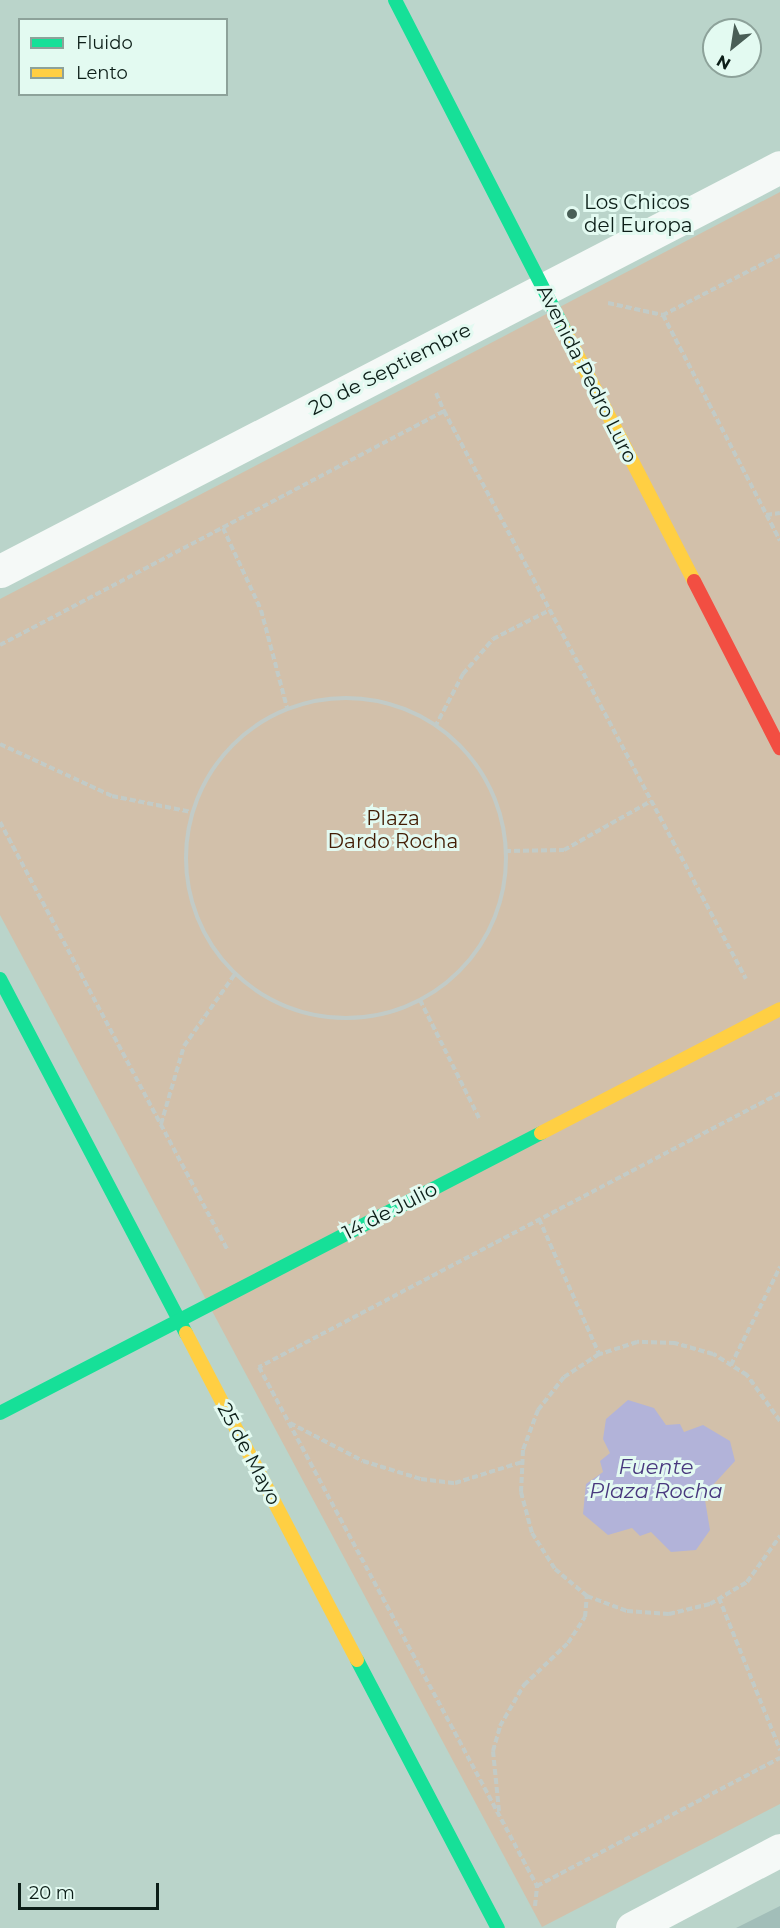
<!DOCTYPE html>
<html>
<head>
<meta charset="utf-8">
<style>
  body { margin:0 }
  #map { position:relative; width:780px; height:1928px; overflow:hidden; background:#bad4ca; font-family:Montserrat,sans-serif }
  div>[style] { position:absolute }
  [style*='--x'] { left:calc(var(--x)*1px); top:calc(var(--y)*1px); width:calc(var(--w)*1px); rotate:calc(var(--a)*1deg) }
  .green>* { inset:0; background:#d2c0aa }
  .water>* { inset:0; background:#b2b3d9 }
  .building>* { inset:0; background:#a2beb9 }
  .path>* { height:4px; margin-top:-2px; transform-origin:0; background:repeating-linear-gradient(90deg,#c2cbc7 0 6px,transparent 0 9px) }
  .path>.ring { margin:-2px; padding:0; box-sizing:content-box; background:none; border:4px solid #c2cbc7; border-radius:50% }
  .street>* { height:33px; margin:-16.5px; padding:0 16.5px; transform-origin:16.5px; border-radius:16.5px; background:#f5f9f7 }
  .fast>* { height:14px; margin:-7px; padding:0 7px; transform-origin:7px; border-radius:7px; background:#16e098 }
  .slow>* { height:14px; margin:-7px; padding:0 7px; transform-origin:7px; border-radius:7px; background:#ffcf43 }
  .jam>* { height:14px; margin:-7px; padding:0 7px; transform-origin:7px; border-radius:7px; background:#f24e42 }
  .dots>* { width:16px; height:16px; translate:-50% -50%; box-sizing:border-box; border:3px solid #e3faf1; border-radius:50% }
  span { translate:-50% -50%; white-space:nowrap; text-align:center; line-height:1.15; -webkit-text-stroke:6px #e3faf1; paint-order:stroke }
  .poi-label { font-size:20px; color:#0c1e18 }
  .left { translate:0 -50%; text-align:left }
  .street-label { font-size:20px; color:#0c1e18 }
  .park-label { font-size:20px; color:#431e05 }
  .water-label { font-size:21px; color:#49397e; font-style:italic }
  .legend { position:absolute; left:18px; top:18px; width:210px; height:78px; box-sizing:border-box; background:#e3faf1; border:2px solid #8da29a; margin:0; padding:8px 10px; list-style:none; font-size:18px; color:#0c1e18 }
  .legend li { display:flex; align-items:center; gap:12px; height:30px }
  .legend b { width:30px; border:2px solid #8da29a }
  .north { position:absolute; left:702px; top:18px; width:60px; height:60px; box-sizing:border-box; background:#e3faf1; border:2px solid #8da29a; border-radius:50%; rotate:210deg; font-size:16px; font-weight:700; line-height:24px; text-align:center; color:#0c1e18 }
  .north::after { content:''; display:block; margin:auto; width:21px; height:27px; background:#495e56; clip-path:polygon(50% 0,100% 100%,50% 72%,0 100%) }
  .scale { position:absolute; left:18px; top:1883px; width:141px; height:27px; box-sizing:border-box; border:3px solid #0c1e18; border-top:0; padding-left:8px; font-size:18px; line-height:21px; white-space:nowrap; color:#0c1e18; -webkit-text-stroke:4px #e3faf1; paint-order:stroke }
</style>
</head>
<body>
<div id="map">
  <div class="green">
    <i style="clip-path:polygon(780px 192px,780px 1804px,542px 1927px,0 915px,0 599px)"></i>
  </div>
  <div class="water">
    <i style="clip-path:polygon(628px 1400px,654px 1408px,666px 1425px,680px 1424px,684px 1432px,703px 1425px,730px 1441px,735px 1461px,713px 1485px,717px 1494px,705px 1500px,710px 1530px,696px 1550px,671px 1552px,651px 1532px,640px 1536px,632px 1528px,608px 1535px,583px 1514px,586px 1484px,603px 1472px,600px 1461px,610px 1453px,603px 1439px,606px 1419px)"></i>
  </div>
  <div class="building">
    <i style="clip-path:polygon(780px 1906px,780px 1928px,736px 1928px)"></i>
  </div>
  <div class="path">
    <i style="--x:780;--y:255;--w:131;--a:152.9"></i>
    <i style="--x:663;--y:315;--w:254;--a:62.6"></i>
    <i style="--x:608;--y:303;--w:56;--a:12.3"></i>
    <i style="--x:436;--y:393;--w:20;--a:66"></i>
    <i style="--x:766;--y:515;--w:14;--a:-8"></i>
    <i style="--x:223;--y:528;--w:90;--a:65.1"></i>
    <i style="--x:261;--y:610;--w:101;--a:75.1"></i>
    <i style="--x:0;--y:645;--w:502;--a:-27.79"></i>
    <i style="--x:444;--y:411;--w:643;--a:62"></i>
    <i class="ring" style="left:186px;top:698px;width:316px;height:316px"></i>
    <i style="--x:435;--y:727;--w:60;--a:-62.2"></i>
    <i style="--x:463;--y:674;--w:46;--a:-49.4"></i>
    <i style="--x:493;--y:639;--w:64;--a:-27"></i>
    <i style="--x:0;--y:744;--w:123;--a:24.9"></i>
    <i style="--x:112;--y:796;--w:81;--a:11.4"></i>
    <i style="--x:0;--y:822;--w:484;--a:62"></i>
    <i style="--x:505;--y:851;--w:59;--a:-1"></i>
    <i style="--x:564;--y:850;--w:100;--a:-29.4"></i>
    <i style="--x:420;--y:1000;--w:132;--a:63.4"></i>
    <i style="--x:780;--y:1093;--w:589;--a:152.26"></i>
    <i style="--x:259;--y:1367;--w:589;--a:61.82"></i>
    <i style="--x:537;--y:1886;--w:275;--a:-27.8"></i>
    <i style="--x:161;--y:1124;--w:81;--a:-73.6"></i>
    <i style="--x:184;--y:1046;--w:88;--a:-54.7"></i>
    <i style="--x:539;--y:1219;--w:148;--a:66"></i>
    <i style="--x:731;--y:1365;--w:110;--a:-63.4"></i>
    <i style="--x:780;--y:1421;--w:57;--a:-125.7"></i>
    <i style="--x:747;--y:1375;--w:40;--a:-148"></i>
    <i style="--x:713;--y:1354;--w:40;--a:-164"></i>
    <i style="--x:675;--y:1343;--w:38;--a:-178"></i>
    <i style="--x:637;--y:1342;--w:40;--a:162"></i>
    <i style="--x:599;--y:1354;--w:42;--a:146.7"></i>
    <i style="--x:564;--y:1377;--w:42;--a:128.2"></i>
    <i style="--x:538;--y:1410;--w:43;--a:110.6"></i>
    <i style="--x:523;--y:1450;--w:42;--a:92.7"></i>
    <i style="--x:521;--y:1492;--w:42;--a:75"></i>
    <i style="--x:532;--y:1533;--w:43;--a:57.4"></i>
    <i style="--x:555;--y:1569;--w:42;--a:40.2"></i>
    <i style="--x:587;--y:1596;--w:43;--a:20.6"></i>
    <i style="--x:627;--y:1611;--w:42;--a:4.1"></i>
    <i style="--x:669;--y:1614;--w:42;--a:-13.7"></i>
    <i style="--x:710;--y:1604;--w:43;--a:-30.7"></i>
    <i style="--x:747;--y:1582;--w:57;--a:-54.3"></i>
    <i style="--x:290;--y:1423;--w:82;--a:27.5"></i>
    <i style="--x:363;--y:1461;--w:61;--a:17.2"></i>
    <i style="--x:421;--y:1479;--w:34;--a:7"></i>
    <i style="--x:455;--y:1483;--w:70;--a:-17.4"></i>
    <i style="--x:719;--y:1598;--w:164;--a:68.1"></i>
    <i style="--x:499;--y:1811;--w:60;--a:-95.7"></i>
    <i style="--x:493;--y:1751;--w:26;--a:-74"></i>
    <i style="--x:500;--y:1726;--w:48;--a:-59.7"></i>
    <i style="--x:524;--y:1685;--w:61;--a:-43.7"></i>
    <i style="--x:568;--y:1643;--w:31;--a:-57"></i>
    <i style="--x:585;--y:1617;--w:21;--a:-85"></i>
    <i style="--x:535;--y:1906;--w:20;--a:-84"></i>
  </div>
  <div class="street">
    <i style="--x:0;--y:571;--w:878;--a:-27.38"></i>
    <i style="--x:632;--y:1928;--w:167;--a:-27.8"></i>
  </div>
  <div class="fast">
    <i style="--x:395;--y:0;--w:372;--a:62.8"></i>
    <i style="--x:0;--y:979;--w:400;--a:62.3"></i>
    <i style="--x:0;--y:1413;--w:609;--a:-27.36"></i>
    <i style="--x:357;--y:1660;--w:303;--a:62.3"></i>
  </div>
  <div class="slow">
    <i style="--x:565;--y:331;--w:281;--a:62.7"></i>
    <i style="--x:541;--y:1133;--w:269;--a:-27.4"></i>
    <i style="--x:186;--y:1333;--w:369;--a:62.4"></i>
  </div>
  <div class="jam">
    <i style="--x:694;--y:581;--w:188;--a:62.8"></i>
  </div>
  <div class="dots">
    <i style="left:572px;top:214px;background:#495e56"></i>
  </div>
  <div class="poi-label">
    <span class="left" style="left:584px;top:214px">Los Chicos<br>del Europa</span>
  </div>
  <div class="street-label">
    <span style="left:390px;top:369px;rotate:-27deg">20 de Septiembre</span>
    <span style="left:587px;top:374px;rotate:63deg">Avenida Pedro Luro</span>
    <span style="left:390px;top:1211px;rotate:-27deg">14 de Julio</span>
    <span style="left:249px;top:1454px;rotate:62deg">25 de Mayo</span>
  </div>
  <div class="park-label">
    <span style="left:393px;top:830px">Plaza<br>Dardo Rocha</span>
  </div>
  <div class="water-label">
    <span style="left:656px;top:1479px">Fuente<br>Plaza Rocha</span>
  </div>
  <ul class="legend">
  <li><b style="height:8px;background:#16e098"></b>Fluido</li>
  <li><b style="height:8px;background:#ffcf43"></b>Lento</li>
  </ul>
  <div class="north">N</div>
  <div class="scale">20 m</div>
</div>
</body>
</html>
